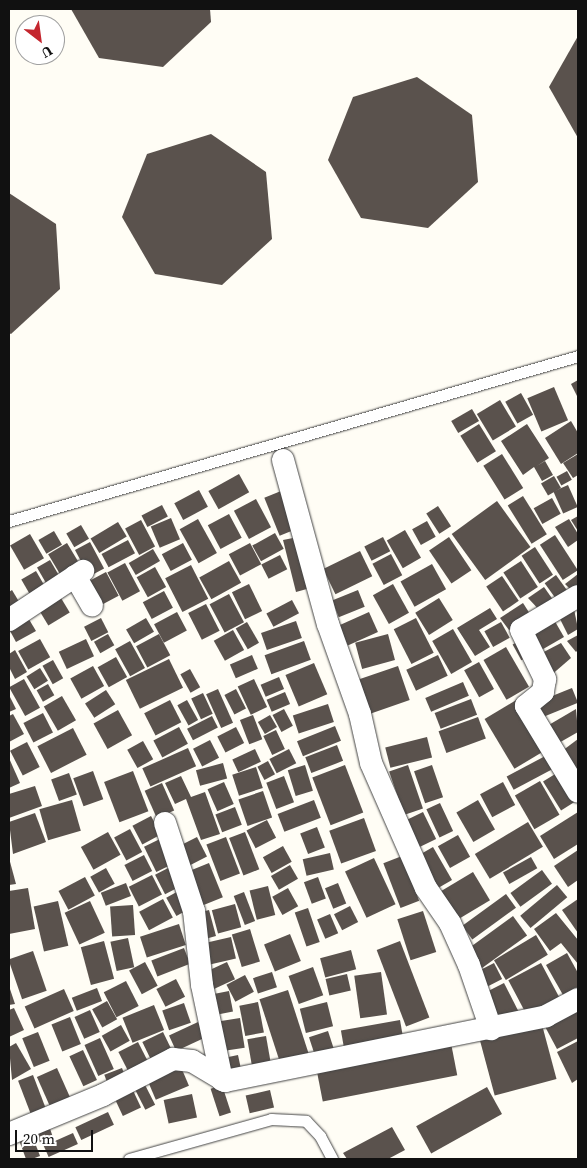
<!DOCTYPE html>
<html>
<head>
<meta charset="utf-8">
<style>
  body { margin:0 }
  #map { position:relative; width:587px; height:1168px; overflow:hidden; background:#fffdf5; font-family:"Source Serif 4",serif }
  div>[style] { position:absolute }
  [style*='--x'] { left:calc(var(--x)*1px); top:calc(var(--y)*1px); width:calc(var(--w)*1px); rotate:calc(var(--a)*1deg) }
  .building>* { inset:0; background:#5a524d; transform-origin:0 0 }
  .roads { filter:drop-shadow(0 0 1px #444) drop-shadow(0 0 1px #444) }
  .lane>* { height:11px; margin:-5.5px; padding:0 5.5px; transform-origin:5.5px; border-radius:5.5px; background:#fff }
  .street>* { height:22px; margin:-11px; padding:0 11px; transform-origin:11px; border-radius:11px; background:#fff }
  span { translate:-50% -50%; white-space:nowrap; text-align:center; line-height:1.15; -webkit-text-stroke:5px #fff; paint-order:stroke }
  .frame { position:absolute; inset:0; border:10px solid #111; pointer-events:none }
  .north { position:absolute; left:15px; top:15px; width:50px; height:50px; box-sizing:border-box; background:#fff; border:1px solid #a0a0a0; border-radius:50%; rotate:150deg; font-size:14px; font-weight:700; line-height:20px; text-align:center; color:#111 }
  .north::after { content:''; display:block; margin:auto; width:18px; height:22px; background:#c4262e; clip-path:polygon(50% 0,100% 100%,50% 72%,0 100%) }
  .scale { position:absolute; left:15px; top:1130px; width:78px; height:22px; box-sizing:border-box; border:2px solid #111; border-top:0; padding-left:6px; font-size:15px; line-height:18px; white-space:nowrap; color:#111; -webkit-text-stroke:4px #fff; paint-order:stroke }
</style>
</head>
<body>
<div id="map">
  <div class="building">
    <i style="clip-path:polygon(71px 9px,210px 9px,211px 22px,163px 67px,99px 58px)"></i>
    <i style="clip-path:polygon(578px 36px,578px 138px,549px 87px)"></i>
    <i style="clip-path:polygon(417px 77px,472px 115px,478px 182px,428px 228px,361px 218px,328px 160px,353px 97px)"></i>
    <i style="clip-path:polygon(211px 134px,266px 172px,272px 239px,222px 285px,155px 274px,122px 217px,147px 154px)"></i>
    <i style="clip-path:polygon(9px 193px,56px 224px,60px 289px,11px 334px,9px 333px)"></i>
    <i style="clip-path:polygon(578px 380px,578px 398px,571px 384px)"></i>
    <i style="left:554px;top:387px;width:36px;height:29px;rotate:67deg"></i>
    <i style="left:521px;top:393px;width:25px;height:18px;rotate:61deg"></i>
    <i style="left:500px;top:400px;width:31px;height:27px;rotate:59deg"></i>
    <i style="left:472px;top:409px;width:14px;height:24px;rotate:60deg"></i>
    <i style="clip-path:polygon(571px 421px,578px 433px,578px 453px,561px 464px,545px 438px)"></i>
    <i style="left:479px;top:424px;width:32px;height:22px;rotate:58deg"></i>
    <i style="clip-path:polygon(527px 424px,549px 458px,537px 466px,545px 461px,553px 475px,542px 481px,534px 467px,523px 475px,501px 441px)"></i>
    <i style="left:502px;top:454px;width:40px;height:22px;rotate:58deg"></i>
    <i style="clip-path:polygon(578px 454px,578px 475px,573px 478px,563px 463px)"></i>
    <i style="left:567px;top:471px;width:10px;height:12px;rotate:61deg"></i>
    <i style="left:239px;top:474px;width:21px;height:35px;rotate:61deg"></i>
    <i style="left:554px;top:476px;width:14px;height:15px;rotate:60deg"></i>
    <i style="left:568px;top:485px;width:24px;height:16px;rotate:66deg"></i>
    <i style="left:199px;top:490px;width:19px;height:28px;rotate:62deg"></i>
    <i style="left:281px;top:491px;width:41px;height:18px;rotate:68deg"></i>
    <i style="left:523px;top:496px;width:45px;height:18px;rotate:58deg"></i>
    <i style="left:552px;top:498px;width:18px;height:21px;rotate:61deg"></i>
    <i style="left:256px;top:499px;width:32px;height:25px;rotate:62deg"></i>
    <i style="left:497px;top:501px;width:57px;height:56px;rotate:54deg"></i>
    <i style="left:162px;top:505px;width:13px;height:23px;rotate:63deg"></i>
    <i style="left:438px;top:506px;width:24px;height:14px;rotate:57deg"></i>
    <i style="left:229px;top:514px;width:27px;height:24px;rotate:62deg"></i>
    <i style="clip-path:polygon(578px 516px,578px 531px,571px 520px)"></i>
    <i style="left:171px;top:518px;width:23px;height:22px;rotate:67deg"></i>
    <i style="left:198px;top:519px;width:39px;height:21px;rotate:61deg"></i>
    <i style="clip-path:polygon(569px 519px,578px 534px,578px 540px,568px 547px,555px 527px)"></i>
    <i style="left:141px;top:520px;width:30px;height:18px;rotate:62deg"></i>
    <i style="left:427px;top:521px;width:18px;height:17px;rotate:61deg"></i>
    <i style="left:118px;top:522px;width:17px;height:32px;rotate:59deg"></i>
    <i style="left:81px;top:525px;width:16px;height:17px;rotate:60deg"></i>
    <i style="left:405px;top:530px;width:32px;height:21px;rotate:60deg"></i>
    <i style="left:54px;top:531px;width:16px;height:18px;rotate:60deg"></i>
    <i style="left:275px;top:533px;width:18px;height:26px;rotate:61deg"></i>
    <i style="left:30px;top:534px;width:28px;height:23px;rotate:60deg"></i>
    <i style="left:555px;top:535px;width:42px;height:18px;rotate:57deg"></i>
    <i style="clip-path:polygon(298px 537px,314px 587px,296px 592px,283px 540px)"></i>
    <i style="left:383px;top:537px;width:16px;height:21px;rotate:63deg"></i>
    <i style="left:449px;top:537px;width:40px;height:24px;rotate:56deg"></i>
    <i style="left:128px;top:540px;width:15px;height:30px;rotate:62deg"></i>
    <i style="left:90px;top:542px;width:30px;height:17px;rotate:62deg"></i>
    <i style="left:67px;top:543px;width:29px;height:22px;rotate:59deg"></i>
    <i style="left:183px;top:543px;width:19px;height:24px;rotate:62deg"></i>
    <i style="left:250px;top:543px;width:24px;height:24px;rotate:62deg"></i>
    <i style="left:535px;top:547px;width:33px;height:16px;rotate:57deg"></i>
    <i style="left:153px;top:549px;width:14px;height:28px;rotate:60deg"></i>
    <i style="left:360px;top:551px;width:28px;height:41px;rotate:64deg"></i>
    <i style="left:391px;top:554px;width:24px;height:21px;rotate:62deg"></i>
    <i style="left:280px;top:555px;width:16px;height:21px;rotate:63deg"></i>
    <i style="left:50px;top:560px;width:22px;height:15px;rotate:60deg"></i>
    <i style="left:229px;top:561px;width:25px;height:34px;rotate:61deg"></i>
    <i style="left:521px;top:561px;width:31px;height:21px;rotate:57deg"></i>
    <i style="left:125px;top:563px;width:32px;height:20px;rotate:62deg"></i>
    <i style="left:432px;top:564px;width:29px;height:36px;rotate:61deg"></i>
    <i style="left:191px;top:565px;width:38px;height:29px;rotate:63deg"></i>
    <i style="left:155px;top:567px;width:23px;height:21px;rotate:61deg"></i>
    <i style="left:36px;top:571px;width:22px;height:17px;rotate:60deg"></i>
    <i style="left:106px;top:572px;width:27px;height:25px;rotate:62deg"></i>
    <i style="clip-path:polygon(578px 574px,578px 590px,574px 593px,565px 584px)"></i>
    <i style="left:556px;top:575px;width:24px;height:14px;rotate:54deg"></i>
    <i style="left:502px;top:576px;width:30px;height:19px;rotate:56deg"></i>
    <i style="left:249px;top:584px;width:30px;height:19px;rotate:64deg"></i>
    <i style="left:393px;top:584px;width:33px;height:23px;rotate:61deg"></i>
    <i style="clip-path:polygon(544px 587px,556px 604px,542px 613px,528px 598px)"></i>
    <i style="clip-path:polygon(12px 590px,21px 605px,9px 612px,9px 592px)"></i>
    <i style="left:358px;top:590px;width:18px;height:28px;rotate:68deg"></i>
    <i style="left:164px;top:591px;width:19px;height:24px;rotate:62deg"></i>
    <i style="left:229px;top:594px;width:32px;height:22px;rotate:62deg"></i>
    <i style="left:61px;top:598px;width:17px;height:25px;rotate:59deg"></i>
    <i style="left:439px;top:598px;width:26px;height:28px;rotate:58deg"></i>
    <i style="left:292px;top:600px;width:15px;height:29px;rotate:62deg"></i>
    <i style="clip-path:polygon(523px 603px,532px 617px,509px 630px,500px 618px)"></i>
    <i style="left:206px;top:604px;width:30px;height:20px;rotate:63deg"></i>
    <i style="clip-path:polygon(490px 608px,497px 619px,479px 630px,490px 647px,475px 656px,457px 628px)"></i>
    <i style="clip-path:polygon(574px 609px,578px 629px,568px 635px,559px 617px)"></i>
    <i style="left:177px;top:612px;width:21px;height:26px;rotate:62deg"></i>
    <i style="left:369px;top:612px;width:22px;height:33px;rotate:66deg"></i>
    <i style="clip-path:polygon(27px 616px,36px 631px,16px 642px,9px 629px)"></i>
    <i style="left:101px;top:618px;width:16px;height:19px;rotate:63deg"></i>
    <i style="left:146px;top:618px;width:16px;height:23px;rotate:60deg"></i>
    <i style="left:416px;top:618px;width:39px;height:25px;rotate:63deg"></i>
    <i style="left:553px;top:618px;width:22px;height:26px;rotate:60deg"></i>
    <i style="left:296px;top:621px;width:18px;height:37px;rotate:71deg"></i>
    <i style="left:247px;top:622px;width:24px;height:13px;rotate:60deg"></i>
    <i style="left:501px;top:622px;width:18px;height:19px;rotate:61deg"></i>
    <i style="left:453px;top:629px;width:38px;height:24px;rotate:60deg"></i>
    <i style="left:233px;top:630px;width:23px;height:22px;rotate:61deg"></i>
    <i style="left:108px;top:634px;width:13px;height:16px;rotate:61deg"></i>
    <i style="left:159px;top:634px;width:24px;height:26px;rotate:62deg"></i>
    <i style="left:388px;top:634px;width:27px;height:34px;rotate:75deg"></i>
    <i style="clip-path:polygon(578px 635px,578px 650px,576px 652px,567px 641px)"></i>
    <i style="left:40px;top:639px;width:21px;height:25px;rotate:61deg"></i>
    <i style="left:86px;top:639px;width:19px;height:30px;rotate:65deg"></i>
    <i style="left:130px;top:641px;width:31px;height:17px;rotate:61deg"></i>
    <i style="left:304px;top:641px;width:20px;height:42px;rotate:70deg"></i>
    <i style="left:517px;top:642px;width:18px;height:5px;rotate:61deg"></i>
    <i style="clip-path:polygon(561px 643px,571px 658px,549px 677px,538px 655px)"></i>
    <i style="left:506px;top:647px;width:46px;height:26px;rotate:60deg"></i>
    <i style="clip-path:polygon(15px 650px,27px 672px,15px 679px,9px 667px,9px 654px)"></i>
    <i style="left:252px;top:655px;width:15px;height:24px;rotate:67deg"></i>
    <i style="left:438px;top:655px;width:23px;height:35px;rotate:65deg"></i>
    <i style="left:116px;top:657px;width:23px;height:21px;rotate:61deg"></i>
    <i style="left:169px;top:659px;width:32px;height:48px;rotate:64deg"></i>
    <i style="left:53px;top:660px;width:21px;height:12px;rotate:61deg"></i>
    <i style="left:479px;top:662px;width:31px;height:17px;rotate:61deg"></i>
    <i style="left:314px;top:663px;width:34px;height:31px;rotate:67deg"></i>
    <i style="left:93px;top:666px;width:23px;height:26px;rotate:61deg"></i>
    <i style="left:398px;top:666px;width:36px;height:41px;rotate:71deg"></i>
    <i style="left:40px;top:668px;width:15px;height:16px;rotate:58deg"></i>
    <i style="left:190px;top:669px;width:21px;height:11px;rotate:61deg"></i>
    <i style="left:279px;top:677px;width:13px;height:20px;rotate:67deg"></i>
    <i style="left:24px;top:679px;width:33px;height:17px;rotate:61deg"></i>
    <i style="left:254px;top:679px;width:31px;height:18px;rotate:65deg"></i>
    <i style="left:463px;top:682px;width:15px;height:41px;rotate:67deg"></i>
    <i style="left:48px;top:684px;width:13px;height:13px;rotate:61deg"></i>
    <i style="left:572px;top:688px;width:16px;height:43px;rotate:68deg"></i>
    <i style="left:218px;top:689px;width:37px;height:13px;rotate:66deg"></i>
    <i style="left:236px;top:689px;width:22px;height:13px;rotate:63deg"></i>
    <i style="left:106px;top:690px;width:17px;height:25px;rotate:57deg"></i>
    <i style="left:285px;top:692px;width:13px;height:20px;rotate:67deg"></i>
    <i style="left:203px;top:693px;width:23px;height:13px;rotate:65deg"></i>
    <i style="clip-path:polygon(9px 695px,16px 709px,9px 712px)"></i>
    <i style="left:62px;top:696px;width:28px;height:21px;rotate:60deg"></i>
    <i style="left:471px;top:699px;width:17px;height:39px;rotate:69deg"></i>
    <i style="left:518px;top:699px;width:58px;height:39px;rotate:59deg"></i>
    <i style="left:170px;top:700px;width:25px;height:29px;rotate:63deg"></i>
    <i style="left:187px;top:700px;width:23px;height:11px;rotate:61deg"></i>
    <i style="left:328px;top:704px;width:19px;height:37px;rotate:72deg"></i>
    <i style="left:284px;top:709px;width:19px;height:13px;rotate:62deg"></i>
    <i style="clip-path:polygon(576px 709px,578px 732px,557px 744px,547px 726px)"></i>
    <i style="left:118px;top:710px;width:29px;height:28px;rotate:61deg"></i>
    <i style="left:43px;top:713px;width:22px;height:22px;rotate:63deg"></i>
    <i style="clip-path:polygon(13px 714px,24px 734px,9px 742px,9px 716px)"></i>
    <i style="left:253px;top:715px;width:26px;height:14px;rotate:69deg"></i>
    <i style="left:270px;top:715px;width:14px;height:14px;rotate:60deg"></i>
    <i style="left:212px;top:716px;width:13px;height:28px;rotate:63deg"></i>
    <i style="left:478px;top:717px;width:23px;height:42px;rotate:70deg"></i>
    <i style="left:335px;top:726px;width:16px;height:41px;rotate:68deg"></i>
    <i style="left:179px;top:727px;width:19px;height:29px;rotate:62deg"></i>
    <i style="left:236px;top:727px;width:18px;height:21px;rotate:63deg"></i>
    <i style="left:73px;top:728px;width:30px;height:40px;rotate:63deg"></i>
    <i style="left:276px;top:730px;width:21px;height:14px;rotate:65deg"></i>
    <i style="left:427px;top:737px;width:21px;height:43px;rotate:76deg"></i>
    <i style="clip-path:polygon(578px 739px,578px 768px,572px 773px,558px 754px)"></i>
    <i style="left:210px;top:740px;width:20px;height:19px;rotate:63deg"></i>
    <i style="left:143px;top:741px;width:21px;height:18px;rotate:61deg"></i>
    <i style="left:27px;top:742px;width:28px;height:19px;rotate:63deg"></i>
    <i style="left:337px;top:745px;width:17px;height:34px;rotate:69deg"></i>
    <i style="left:188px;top:748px;width:20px;height:50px;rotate:66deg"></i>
    <i style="left:255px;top:749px;width:14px;height:25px;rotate:65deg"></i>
    <i style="left:289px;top:749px;width:16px;height:22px;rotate:63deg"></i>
    <i style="left:549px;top:754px;width:15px;height:48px;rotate:62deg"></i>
    <i style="clip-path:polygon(9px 758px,20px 783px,9px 788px)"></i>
    <i style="left:268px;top:761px;width:15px;height:12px;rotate:62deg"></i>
    <i style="left:223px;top:763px;width:16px;height:28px;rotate:75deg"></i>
    <i style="left:305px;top:765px;width:27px;height:18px;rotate:73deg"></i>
    <i style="left:345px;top:765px;width:51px;height:35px;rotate:69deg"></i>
    <i style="left:408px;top:765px;width:46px;height:20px;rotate:71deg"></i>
    <i style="left:432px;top:765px;width:34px;height:19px;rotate:71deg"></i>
    <i style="left:256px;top:767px;width:22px;height:25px;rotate:72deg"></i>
    <i style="left:93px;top:771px;width:30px;height:21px;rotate:70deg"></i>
    <i style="left:133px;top:771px;width:43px;height:31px;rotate:69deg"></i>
    <i style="left:560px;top:771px;width:34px;height:20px;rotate:58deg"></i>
    <i style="left:69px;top:773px;width:23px;height:19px;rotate:70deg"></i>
    <i style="clip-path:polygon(181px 776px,191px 797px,205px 792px,220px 834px,201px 840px,186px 799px,175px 804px,165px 783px)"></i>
    <i style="left:284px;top:776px;width:28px;height:19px;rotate:69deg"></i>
    <i style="left:540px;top:781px;width:39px;height:29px;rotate:60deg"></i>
    <i style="left:224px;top:782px;width:24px;height:18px;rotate:66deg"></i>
    <i style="left:503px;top:782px;width:26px;height:26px;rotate:62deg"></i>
    <i style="left:162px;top:783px;width:30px;height:19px;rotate:66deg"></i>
    <i style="clip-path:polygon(35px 786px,42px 806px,9px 818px,9px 794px)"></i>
    <i style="left:263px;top:791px;width:28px;height:26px;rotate:71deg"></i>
    <i style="left:72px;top:800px;width:32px;height:34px;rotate:74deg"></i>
    <i style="left:314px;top:800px;width:19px;height:39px;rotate:69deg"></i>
    <i style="left:478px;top:800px;width:34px;height:25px;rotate:60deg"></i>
    <i style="left:440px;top:803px;width:31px;height:15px;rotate:65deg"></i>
    <i style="left:235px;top:807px;width:19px;height:21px;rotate:69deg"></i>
    <i style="left:423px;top:812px;width:30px;height:23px;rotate:64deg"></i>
    <i style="clip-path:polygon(578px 812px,578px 844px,554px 859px,540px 836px)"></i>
    <i style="clip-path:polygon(35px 813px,46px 842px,13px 854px,9px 822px)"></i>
    <i style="left:151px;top:816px;width:21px;height:21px;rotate:62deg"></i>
    <i style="left:364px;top:818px;width:35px;height:37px;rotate:70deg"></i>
    <i style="left:267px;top:820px;width:20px;height:23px;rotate:63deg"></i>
    <i style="left:528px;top:822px;width:29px;height:62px;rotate:59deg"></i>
    <i style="left:317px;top:827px;width:22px;height:18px;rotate:69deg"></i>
    <i style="left:130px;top:829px;width:26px;height:18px;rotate:62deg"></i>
    <i style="left:108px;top:832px;width:26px;height:31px;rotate:61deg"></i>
    <i style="left:245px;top:832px;width:40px;height:17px;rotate:69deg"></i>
    <i style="left:458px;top:835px;width:25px;height:23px;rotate:61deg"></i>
    <i style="left:197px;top:837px;width:22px;height:25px;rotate:63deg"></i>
    <i style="left:226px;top:837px;width:39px;height:21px;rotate:69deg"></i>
    <i style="left:162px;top:838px;width:28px;height:20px;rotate:64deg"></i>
    <i style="left:283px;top:846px;width:18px;height:23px;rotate:61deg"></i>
    <i style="left:433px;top:847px;width:38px;height:22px;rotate:60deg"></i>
    <i style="clip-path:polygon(578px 850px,578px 880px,568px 887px,554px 866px)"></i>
    <i style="left:330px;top:853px;width:17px;height:28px;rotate:77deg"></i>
    <i style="left:144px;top:855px;width:18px;height:22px;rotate:63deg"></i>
    <i style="left:402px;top:856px;width:48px;height:20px;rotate:69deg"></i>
    <i style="left:531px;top:857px;width:13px;height:32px;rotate:61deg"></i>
    <i style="clip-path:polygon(9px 858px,16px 884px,9px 885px)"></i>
    <i style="left:374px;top:858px;width:51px;height:32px;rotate:65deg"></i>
    <i style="left:209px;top:863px;width:37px;height:26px;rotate:68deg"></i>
    <i style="left:290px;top:865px;width:16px;height:22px;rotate:60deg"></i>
    <i style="left:172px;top:866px;width:22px;height:19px;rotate:63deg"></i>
    <i style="left:106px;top:868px;width:18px;height:18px;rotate:61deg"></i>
    <i style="left:542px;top:870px;width:17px;height:39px;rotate:54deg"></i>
    <i style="left:473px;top:872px;width:33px;height:39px;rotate:59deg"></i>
    <i style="left:152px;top:875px;width:22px;height:26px;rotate:63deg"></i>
    <i style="left:85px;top:877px;width:21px;height:30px;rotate:62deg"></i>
    <i style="left:318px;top:877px;width:23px;height:15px;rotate:70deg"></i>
    <i style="left:126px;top:883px;width:14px;height:27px;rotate:69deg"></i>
    <i style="left:338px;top:883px;width:22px;height:14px;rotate:68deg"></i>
    <i style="left:557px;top:885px;width:16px;height:48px;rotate:50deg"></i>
    <i style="left:268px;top:886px;width:30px;height:19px;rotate:76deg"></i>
    <i style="clip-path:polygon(28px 888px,35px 929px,9px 934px,9px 891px)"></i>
    <i style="left:288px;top:888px;width:21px;height:18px;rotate:61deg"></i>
    <i style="left:182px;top:889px;width:21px;height:18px;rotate:61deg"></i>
    <i style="left:244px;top:892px;width:31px;height:11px;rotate:69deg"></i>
    <i style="left:506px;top:894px;width:17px;height:54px;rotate:54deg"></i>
    <i style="left:163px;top:899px;width:21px;height:27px;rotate:62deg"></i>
    <i style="clip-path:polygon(578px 899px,578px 933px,562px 910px)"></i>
    <i style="left:58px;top:901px;width:46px;height:25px;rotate:77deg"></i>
    <i style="left:90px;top:901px;width:35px;height:28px;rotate:65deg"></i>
    <i style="left:235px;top:904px;width:24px;height:24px;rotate:75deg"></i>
    <i style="left:133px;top:905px;width:30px;height:23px;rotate:86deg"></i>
    <i style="left:350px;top:906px;width:18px;height:18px;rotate:63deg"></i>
    <i style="left:308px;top:908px;width:36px;height:14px;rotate:71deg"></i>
    <i style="left:209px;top:910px;width:27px;height:15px;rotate:75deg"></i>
    <i style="left:423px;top:911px;width:43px;height:27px;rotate:72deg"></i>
    <i style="clip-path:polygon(556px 913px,578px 940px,578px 964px,561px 943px,550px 951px,534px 929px)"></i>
    <i style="left:330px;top:914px;width:21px;height:14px;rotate:67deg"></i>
    <i style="left:513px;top:916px;width:24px;height:56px;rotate:54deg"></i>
    <i style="left:179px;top:924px;width:22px;height:41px;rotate:72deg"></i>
    <i style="left:250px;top:929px;width:34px;height:19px;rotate:73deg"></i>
    <i style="left:290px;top:934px;width:29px;height:28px;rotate:68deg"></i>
    <i style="left:536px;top:935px;width:23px;height:49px;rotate:59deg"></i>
    <i style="left:231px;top:937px;width:22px;height:30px;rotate:77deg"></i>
    <i style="left:128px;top:938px;width:30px;height:18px;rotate:78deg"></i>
    <i style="left:104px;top:941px;width:39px;height:24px;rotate:75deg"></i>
    <i style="left:400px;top:941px;width:82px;height:25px;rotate:69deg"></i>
    <i style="left:184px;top:948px;width:17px;height:35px;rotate:69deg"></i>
    <i style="left:351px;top:950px;width:20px;height:32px;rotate:75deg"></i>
    <i style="left:33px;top:951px;width:42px;height:26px;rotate:71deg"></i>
    <i style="clip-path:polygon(567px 953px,578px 973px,578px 996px,567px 1002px,546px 965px)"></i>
    <i style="left:145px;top:962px;width:27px;height:18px;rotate:62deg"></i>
    <i style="left:227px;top:962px;width:19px;height:28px;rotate:65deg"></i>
    <i style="left:494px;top:963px;width:18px;height:23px;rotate:63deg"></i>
    <i style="left:541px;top:963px;width:42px;height:37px;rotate:62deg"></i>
    <i style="left:313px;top:967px;width:30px;height:26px;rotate:70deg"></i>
    <i style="left:272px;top:972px;width:16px;height:20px;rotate:72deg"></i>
    <i style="left:381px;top:972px;width:43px;height:27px;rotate:82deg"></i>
    <i style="left:347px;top:974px;width:17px;height:22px;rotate:77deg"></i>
    <i style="left:245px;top:975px;width:19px;height:21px;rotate:62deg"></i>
    <i style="left:176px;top:979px;width:20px;height:22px;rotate:63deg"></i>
    <i style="left:126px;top:981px;width:28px;height:25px;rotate:63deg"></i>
    <i style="left:504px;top:983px;width:36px;height:21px;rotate:63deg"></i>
    <i style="clip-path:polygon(9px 986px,15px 1004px,9px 1005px)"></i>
    <i style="left:97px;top:988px;width:14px;height:27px;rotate:69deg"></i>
    <i style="left:64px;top:989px;width:24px;height:43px;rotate:66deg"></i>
    <i style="left:288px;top:990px;width:67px;height:30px;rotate:72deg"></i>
    <i style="left:229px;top:991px;width:21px;height:22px;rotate:79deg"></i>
    <i style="left:107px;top:1001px;width:21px;height:17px;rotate:61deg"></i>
    <i style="left:258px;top:1002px;width:31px;height:19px;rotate:79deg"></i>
    <i style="left:327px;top:1002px;width:25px;height:28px;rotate:76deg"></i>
    <i style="left:184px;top:1003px;width:21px;height:23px;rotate:71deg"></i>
    <i style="left:154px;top:1005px;width:27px;height:34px;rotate:68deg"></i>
    <i style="clip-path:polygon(578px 1005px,578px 1038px,557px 1049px,542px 1021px)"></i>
    <i style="clip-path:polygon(14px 1008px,24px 1030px,9px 1037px,9px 1010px)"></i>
    <i style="left:90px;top:1010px;width:24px;height:17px;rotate:66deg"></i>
    <i style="left:70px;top:1017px;width:29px;height:20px;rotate:68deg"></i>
    <i style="left:240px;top:1018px;width:30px;height:27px;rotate:81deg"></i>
    <i style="left:400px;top:1020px;width:23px;height:60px;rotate:80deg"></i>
    <i style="left:541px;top:1021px;width:60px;height:64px;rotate:75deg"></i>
    <i style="left:198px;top:1022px;width:17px;height:32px;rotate:65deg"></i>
    <i style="left:121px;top:1025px;width:18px;height:22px;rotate:61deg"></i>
    <i style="left:328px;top:1031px;width:23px;height:20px;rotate:72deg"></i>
    <i style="left:38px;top:1032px;width:31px;height:17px;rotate:68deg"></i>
    <i style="left:163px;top:1032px;width:28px;height:23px;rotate:64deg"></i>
    <i style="left:266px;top:1036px;width:27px;height:19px;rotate:80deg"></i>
    <i style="left:100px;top:1038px;width:34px;height:17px;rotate:66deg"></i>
    <i style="left:450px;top:1038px;width:38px;height:137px;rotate:79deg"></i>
    <i style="clip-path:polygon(578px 1041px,578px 1079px,572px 1083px,557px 1052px)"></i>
    <i style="left:138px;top:1042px;width:27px;height:22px;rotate:63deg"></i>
    <i style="clip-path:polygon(16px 1043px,31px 1069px,12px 1080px,9px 1047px)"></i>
    <i style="left:83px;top:1050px;width:33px;height:15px;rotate:65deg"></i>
    <i style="left:238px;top:1055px;width:19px;height:16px;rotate:78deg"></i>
    <i style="left:178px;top:1060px;width:28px;height:36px;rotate:67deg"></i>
    <i style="left:57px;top:1068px;width:35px;height:22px;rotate:66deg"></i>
    <i style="left:122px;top:1068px;width:14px;height:19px;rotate:69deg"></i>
    <i style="left:33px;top:1075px;width:39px;height:16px;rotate:69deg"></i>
    <i style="left:142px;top:1079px;width:29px;height:11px;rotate:63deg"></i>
    <i style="left:130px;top:1084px;width:26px;height:20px;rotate:65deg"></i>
    <i style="left:222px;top:1085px;width:29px;height:12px;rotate:72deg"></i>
    <i style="left:487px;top:1087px;width:31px;height:81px;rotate:61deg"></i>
    <i style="left:270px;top:1090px;width:18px;height:25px;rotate:77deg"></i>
    <i style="left:192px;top:1094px;width:24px;height:29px;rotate:78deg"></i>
    <i style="left:108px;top:1112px;width:14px;height:36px;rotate:65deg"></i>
    <i style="left:47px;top:1120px;width:21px;height:14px;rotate:71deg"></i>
    <i style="clip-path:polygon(29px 1127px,40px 1156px,32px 1159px,26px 1159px,16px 1132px)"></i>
    <i style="clip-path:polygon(392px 1127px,405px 1150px,388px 1159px,347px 1159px,343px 1153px)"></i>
    <i style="left:73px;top:1133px;width:12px;height:32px;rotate:66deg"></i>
  </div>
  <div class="roads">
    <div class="lane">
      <i style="--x:9;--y:521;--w:592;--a:-16.17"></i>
      <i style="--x:129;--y:1159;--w:148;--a:-15.7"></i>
      <i style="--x:271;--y:1119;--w:35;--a:3"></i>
      <i style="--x:306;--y:1121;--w:21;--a:47"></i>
      <i style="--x:320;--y:1136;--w:26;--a:62"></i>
    </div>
    <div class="street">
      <i style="--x:283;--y:460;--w:170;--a:74.7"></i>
      <i style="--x:328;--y:624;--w:96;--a:70.4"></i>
      <i style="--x:360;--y:714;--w:50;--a:77.3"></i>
      <i style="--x:371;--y:763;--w:137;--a:66.3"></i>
      <i style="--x:426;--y:888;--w:42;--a:55.6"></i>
      <i style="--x:450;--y:923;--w:46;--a:65.7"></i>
      <i style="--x:469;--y:965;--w:68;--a:71"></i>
      <i style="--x:75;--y:576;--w:34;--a:60"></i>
      <i style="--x:578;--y:596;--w:66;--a:149.2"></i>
      <i style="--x:521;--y:630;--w:55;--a:63.9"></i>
      <i style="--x:545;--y:679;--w:13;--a:99"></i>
      <i style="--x:543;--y:692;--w:22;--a:141"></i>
      <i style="--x:526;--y:706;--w:100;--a:58.8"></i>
      <i style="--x:9;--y:620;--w:89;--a:-33.5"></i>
      <i style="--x:165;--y:823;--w:93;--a:71.8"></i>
      <i style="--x:194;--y:911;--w:74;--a:83.8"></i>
      <i style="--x:202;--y:985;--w:97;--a:78.1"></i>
      <i style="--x:9;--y:1134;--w:102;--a:-22.5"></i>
      <i style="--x:103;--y:1095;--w:79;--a:-27.2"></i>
      <i style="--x:173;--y:1059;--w:19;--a:6"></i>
      <i style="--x:192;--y:1061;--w:39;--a:31"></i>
      <i style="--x:225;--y:1081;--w:328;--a:-11.4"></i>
      <i style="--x:546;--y:1016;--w:36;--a:-28"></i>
    </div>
  </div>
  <div class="frame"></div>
  <div class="north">U</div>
  <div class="scale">20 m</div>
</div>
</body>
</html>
